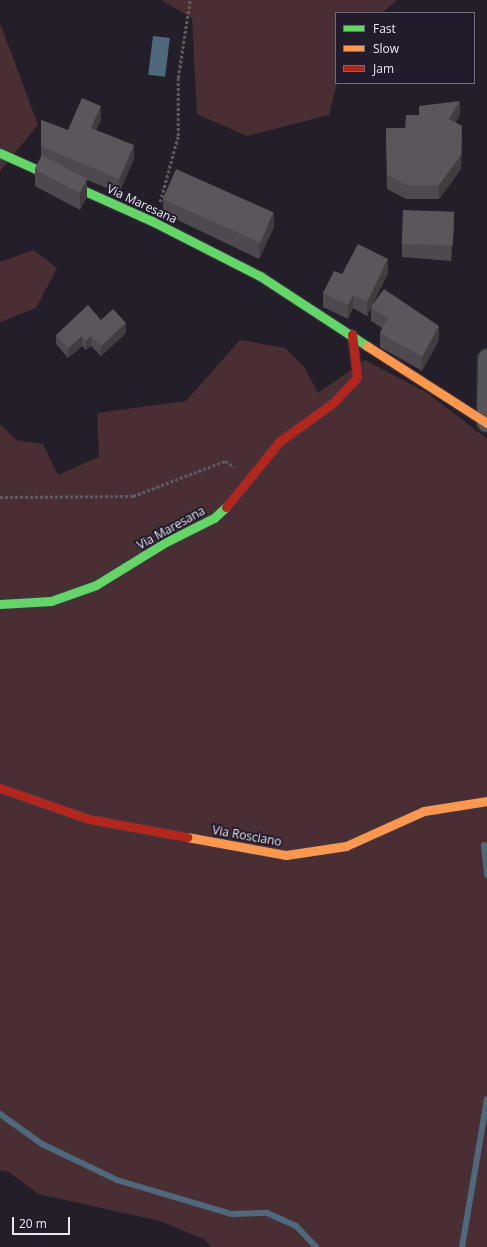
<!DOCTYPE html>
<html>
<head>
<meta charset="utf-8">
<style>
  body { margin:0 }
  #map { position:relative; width:487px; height:1247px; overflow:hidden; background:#231e28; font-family:"Open Sans",sans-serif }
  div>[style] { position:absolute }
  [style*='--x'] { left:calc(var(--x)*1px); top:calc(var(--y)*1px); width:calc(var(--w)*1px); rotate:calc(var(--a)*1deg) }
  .green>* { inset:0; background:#492f34 }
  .water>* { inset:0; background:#4f687b; transform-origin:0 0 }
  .stream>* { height:6px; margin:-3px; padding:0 3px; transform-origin:3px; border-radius:3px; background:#4f687b }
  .path>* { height:2.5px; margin-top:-1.25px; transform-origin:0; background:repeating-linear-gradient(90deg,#5e5c62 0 3px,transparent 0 5px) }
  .roads { filter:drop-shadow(0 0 1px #3c3941) drop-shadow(0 0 1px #3c3941) }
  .street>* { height:19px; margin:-9.5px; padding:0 9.5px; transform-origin:9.5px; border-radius:9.5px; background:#565359 }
  .fast>* { height:9px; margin:-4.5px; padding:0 4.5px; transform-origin:4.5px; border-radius:4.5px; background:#63d668 }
  .slow>* { height:9px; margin:-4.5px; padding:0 4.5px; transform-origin:4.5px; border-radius:4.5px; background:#ff974d }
  .jam>* { height:9px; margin:-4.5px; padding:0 4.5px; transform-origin:4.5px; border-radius:4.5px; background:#b3261e }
  .wall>* { inset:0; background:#4e494f }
  .shaded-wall>* { inset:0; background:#403c40 }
  .building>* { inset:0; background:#5b555c; transform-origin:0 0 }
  span { translate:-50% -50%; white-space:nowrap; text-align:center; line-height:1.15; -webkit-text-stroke:4px #221b2b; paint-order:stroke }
  .street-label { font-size:12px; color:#eae5f0 }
  .legend { position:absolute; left:335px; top:12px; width:140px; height:72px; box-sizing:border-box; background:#221b2b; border:1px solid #726c7a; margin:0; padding:5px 7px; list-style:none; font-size:12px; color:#eae5f0 }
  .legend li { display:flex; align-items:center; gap:8px; height:20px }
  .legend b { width:20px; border:1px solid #726c7a }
  .scale { position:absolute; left:12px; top:1217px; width:58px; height:18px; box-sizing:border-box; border:2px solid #eae5f0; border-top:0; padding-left:5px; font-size:12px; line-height:14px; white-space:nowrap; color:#eae5f0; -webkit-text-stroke:3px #221b2b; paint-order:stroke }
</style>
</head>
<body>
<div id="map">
  <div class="green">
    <i style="clip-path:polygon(161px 0,397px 0,382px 13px,336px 13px,337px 83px,329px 115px,247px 136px,197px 114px,192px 18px)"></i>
    <i style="clip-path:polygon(0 23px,38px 125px,0 171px)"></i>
    <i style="clip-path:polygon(33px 250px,57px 268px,36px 308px,0 322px,0 262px)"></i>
    <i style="clip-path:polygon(240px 340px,285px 348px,305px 368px,318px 393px,365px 360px,429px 394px,487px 439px,487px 1247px,211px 1247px,204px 1239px,160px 1221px,38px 1194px,9px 1172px,0 1170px,0 424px,16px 440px,43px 444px,58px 475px,99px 457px,97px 413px,186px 401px)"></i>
  </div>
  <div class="water">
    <i style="left:153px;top:36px;width:17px;height:39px;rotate:7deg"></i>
  </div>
  <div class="stream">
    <i style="--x:484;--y:845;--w:30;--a:84"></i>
    <i style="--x:0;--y:1114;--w:52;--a:35.5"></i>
    <i style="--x:42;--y:1144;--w:83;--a:25.6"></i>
    <i style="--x:117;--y:1180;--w:119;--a:16.6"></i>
    <i style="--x:231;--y:1214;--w:36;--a:-2"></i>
    <i style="--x:267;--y:1213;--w:32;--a:24"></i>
    <i style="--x:296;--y:1226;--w:29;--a:46"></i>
    <i style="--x:462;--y:1247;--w:150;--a:-80.4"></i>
  </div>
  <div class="path">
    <i style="--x:160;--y:202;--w:68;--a:-74.7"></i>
    <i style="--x:178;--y:136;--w:58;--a:-90"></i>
    <i style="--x:178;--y:78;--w:79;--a:-81.3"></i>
    <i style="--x:0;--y:497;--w:133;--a:-0.4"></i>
    <i style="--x:133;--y:496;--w:98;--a:-20.8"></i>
    <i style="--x:225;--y:461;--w:11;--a:34"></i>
  </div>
  <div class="roads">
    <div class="street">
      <i style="--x:486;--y:422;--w:64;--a:-89.1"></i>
    </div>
    <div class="fast">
      <i style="--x:0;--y:153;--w:167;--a:24.1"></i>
      <i style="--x:152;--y:221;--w:121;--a:27"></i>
      <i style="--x:260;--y:276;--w:128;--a:33.2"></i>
      <i style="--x:0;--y:604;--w:51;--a:-3.4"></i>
      <i style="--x:51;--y:601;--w:48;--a:-19.6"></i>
      <i style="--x:96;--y:585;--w:82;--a:-31.6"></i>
      <i style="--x:166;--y:542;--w:54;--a:-26.6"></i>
      <i style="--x:214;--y:518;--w:16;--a:-43"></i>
    </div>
    <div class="slow">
      <i style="--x:367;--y:346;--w:143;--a:32.7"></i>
      <i style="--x:187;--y:837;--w:101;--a:10.3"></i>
      <i style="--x:286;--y:855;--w:61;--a:-8.5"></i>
      <i style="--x:346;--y:846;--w:85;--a:-24.2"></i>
      <i style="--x:424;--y:811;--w:64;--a:-9"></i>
    </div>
    <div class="jam">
      <i style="--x:226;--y:507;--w:85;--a:-50.7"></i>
      <i style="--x:280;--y:441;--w:67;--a:-35.8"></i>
      <i style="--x:334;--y:402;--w:34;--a:-47"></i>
      <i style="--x:357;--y:377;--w:43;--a:-96.6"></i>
      <i style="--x:0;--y:788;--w:94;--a:19.2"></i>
      <i style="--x:89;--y:819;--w:100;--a:10.4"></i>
    </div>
  </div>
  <div class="wall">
    <i style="clip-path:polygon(460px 115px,455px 123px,462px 140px,461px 169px,439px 199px,406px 199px,387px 189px,386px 128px,405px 128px)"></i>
    <i style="clip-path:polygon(41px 120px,68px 130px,101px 120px,96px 130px,134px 159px,119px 193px,87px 180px,87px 197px,80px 210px,35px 186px,35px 169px,41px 158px)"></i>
    <i style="clip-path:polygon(163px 199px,274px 227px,259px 259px,163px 213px)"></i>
    <i style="clip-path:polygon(454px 226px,451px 261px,402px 257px,402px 244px)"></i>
    <i style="clip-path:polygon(388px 273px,367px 316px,353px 308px,348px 319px,323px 307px,323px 293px,342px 274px)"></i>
    <i style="clip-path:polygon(371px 307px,439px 340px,422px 371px,380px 347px,380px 333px,382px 328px,371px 321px)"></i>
    <i style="clip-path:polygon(126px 333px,101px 356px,91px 346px,86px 350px,82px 346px,68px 358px,56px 344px,56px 335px)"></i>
  </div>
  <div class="shaded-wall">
    <i style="clip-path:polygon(460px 101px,460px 115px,449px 133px,449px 119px)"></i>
    <i style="clip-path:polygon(101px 106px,101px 120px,91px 142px,91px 128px)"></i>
    <i style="clip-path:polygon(462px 126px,461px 169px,439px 199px,439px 185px)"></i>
    <i style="clip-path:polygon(134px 145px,134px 159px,119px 193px,119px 179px)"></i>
    <i style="clip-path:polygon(87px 179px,87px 197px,80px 210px,80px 193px)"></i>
    <i style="clip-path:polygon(454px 212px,454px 226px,451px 261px,451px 247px)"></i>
    <i style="clip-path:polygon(274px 213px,274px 227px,259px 259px,259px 245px)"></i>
    <i style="clip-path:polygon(388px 259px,388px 273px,367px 316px,367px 302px)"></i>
    <i style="clip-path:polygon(353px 295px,353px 308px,348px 319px,348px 305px)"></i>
    <i style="clip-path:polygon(126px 323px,126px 333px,101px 356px,101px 346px)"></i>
    <i style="clip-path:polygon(439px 326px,439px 340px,422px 371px,422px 357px)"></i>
    <i style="clip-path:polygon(82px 336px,82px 346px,68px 358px,68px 348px)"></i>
    <i style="clip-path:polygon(91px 336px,91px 346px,86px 350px,86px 341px)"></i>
  </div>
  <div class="building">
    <i style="clip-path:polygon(82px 98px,101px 106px,91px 128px,134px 145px,119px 179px,41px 146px,41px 120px,68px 130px)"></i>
    <i style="clip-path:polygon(460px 101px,449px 119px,462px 126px,461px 155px,439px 185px,406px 185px,387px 175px,386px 128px,405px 128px,406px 115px,419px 115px,419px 106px)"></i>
    <i style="left:42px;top:155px;width:51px;height:16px;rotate:28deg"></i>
    <i style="left:176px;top:169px;width:107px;height:33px;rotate:24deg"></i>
    <i style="left:403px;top:210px;width:51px;height:34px;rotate:2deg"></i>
    <i style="clip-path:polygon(358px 244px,388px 259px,367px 302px,353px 295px,348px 305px,323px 293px,334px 271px,342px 274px)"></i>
    <i style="clip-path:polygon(384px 289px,439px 326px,422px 357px,380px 333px,388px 318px,371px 307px)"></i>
    <i style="clip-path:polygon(88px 305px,101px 320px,113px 309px,126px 323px,101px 346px,91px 336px,86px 341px,82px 336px,68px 348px,56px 335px)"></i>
  </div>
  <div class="street-label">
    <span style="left:142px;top:204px;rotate:25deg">Via Maresana</span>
    <span style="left:171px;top:528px;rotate:-29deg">Via Maresana</span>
    <span style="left:247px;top:836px;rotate:10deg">Via Rosciano</span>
  </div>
  <ul class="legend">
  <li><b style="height:5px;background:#63d668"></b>Fast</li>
  <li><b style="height:5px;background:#ff974d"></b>Slow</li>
  <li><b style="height:5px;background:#b3261e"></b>Jam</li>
  </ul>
  <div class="scale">20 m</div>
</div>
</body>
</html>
